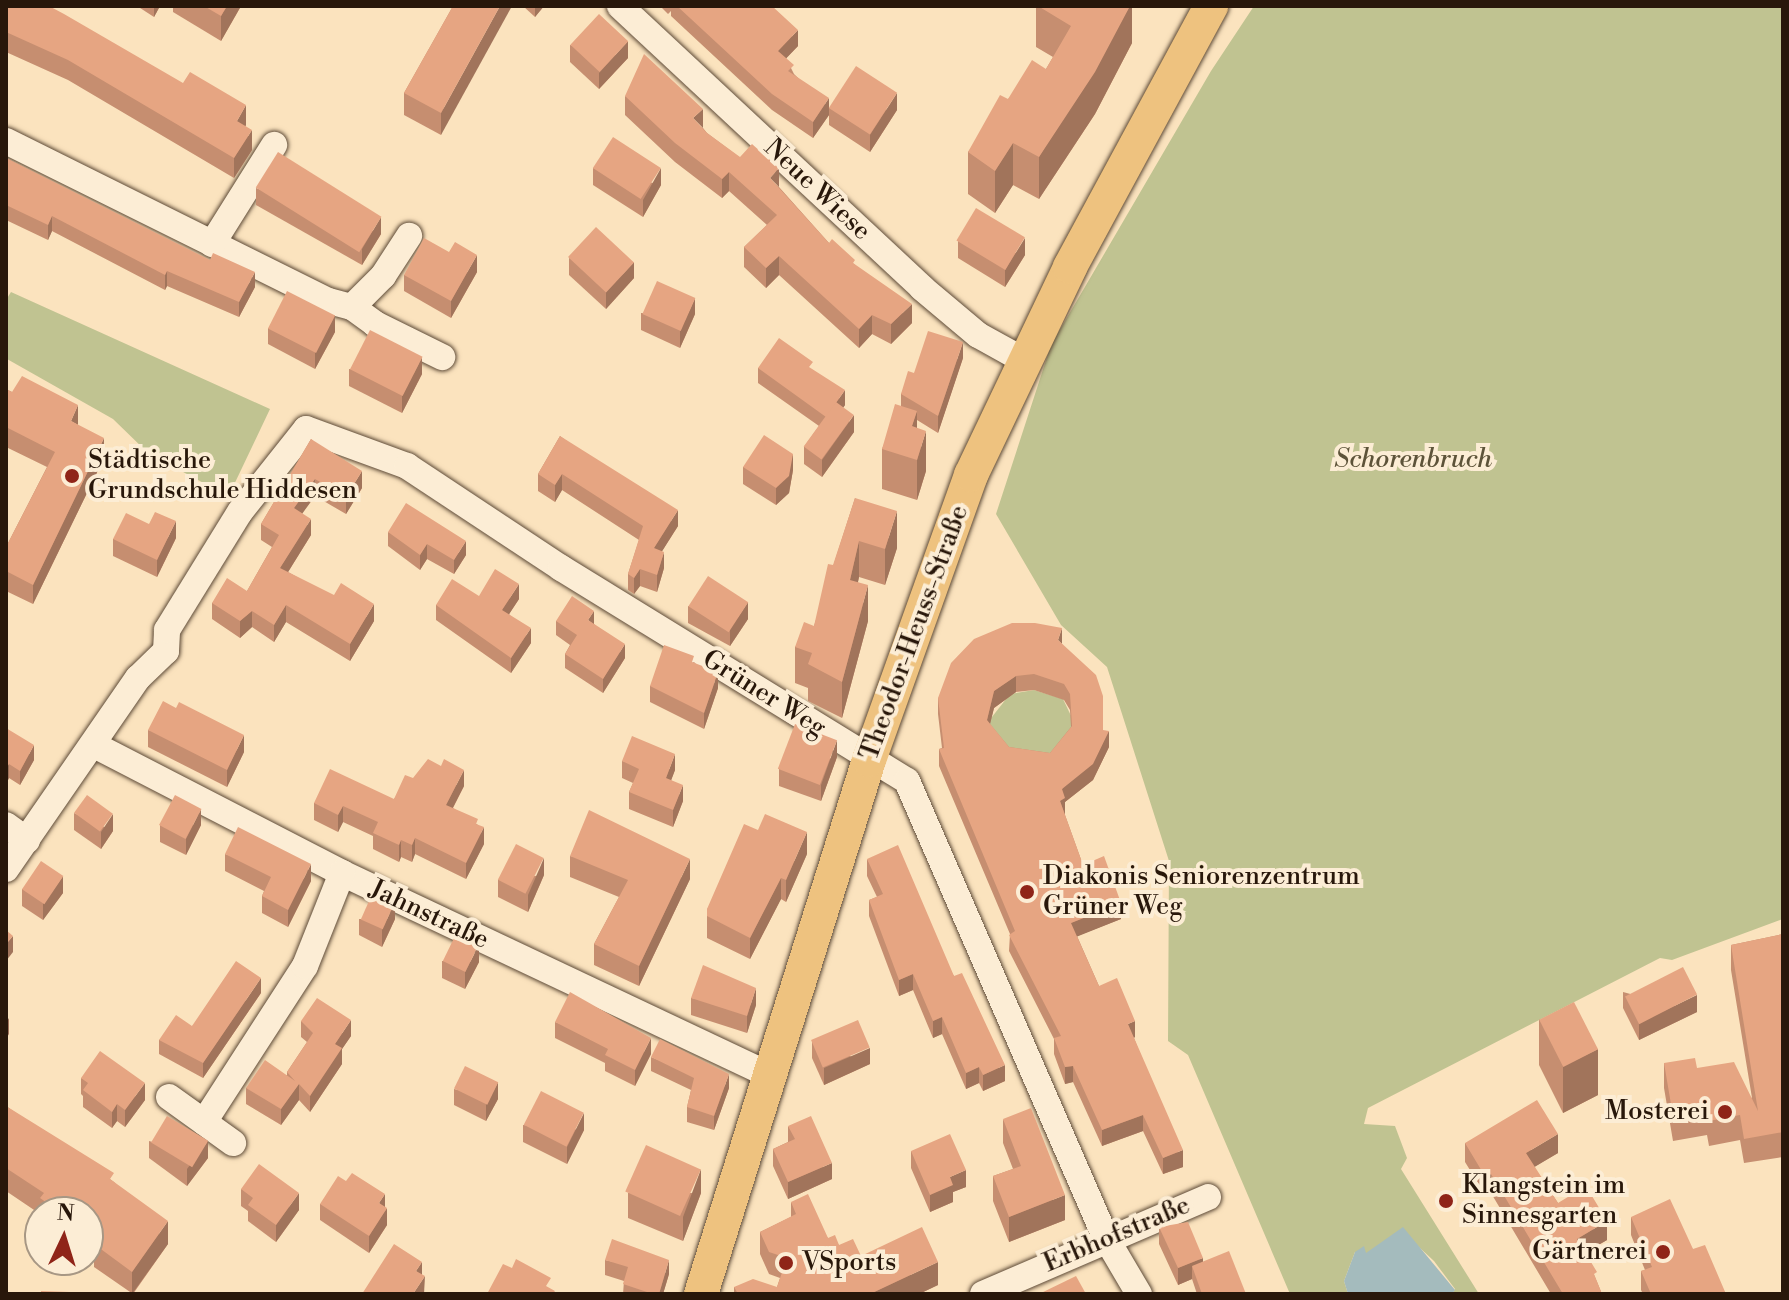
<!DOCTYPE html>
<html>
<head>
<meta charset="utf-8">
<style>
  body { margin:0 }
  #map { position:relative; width:1789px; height:1300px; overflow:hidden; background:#fbe3be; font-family:"Libre Bodoni",serif }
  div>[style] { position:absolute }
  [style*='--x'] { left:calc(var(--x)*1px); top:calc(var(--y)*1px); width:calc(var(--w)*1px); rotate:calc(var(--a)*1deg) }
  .green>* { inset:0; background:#c0c391 }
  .water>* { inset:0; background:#a4bbbd }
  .roads { filter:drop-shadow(0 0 2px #5d4a37) drop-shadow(0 0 2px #5d4a37) }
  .minor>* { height:26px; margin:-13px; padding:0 13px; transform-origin:13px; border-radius:13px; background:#fcedd5 }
  .major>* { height:34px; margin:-17px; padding:0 17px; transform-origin:17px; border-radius:17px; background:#eec27f }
  .wall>* { inset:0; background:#c68e70 }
  .shaded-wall>* { inset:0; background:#a1745b }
  .building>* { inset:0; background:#e6a582; transform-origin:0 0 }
  .dots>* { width:22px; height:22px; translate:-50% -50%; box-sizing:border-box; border:4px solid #fcedd5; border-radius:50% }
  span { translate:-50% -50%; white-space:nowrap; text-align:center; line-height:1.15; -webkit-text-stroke:8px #fcedd5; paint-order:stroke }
  .street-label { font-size:26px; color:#28170a }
  .park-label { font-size:26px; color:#5d5339; font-style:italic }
  .poi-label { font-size:26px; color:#28170a }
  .left { translate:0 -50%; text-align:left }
  .right { translate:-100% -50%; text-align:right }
  .frame { position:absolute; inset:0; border:8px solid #28170a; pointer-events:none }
  .north { position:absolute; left:24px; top:1196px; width:80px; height:80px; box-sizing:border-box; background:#fcedd5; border:2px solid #a79784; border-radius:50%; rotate:4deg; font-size:22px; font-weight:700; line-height:32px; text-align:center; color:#28170a }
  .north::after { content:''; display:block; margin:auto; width:28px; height:36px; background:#8f2418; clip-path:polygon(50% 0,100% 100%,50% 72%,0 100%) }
</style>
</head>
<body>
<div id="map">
  <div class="green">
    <i style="clip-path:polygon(1254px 6px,1783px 6px,1783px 919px,1672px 960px,1660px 958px,1368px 1108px,1364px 1124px,1395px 1126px,1407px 1158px,1401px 1169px,1479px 1294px,1452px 1294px,1455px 1289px,1434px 1261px,1407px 1236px,1397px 1235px,1366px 1254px,1355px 1252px,1344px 1281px,1348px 1294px,1290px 1294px,1188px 1055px,1168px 1041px,1169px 861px,1107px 667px,1061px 625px,996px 514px,1051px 345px,1211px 71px)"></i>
    <i style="clip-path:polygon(11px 292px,270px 409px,231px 491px,222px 493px,148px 453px,113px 419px,7px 359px,6px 300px)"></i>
    <i style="clip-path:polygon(1034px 690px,1063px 699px,1073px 720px,1069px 749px,1020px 767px,988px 722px,1010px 694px)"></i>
  </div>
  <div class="water">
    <i style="clip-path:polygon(1403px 1227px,1455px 1290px,1452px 1294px,1348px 1294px,1344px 1281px,1355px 1252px,1364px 1246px,1366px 1253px)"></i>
  </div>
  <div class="roads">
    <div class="minor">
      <i style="--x:620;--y:6;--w:413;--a:43"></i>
      <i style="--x:922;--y:288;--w:73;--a:40"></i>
      <i style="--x:978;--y:335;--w:54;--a:29"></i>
      <i style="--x:6;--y:141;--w:360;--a:26.4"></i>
      <i style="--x:329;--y:301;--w:24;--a:15"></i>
      <i style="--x:352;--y:307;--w:29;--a:36"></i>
      <i style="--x:375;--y:324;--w:75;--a:26.2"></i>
      <i style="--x:212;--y:244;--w:117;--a:-57.9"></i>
      <i style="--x:352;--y:307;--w:44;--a:-45"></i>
      <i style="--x:383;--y:276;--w:48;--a:-57"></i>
      <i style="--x:94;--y:745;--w:279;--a:27.3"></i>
      <i style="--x:342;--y:873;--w:471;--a:25.3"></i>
      <i style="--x:6;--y:825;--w:26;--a:36"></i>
      <i style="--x:6;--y:869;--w:232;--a:-55.4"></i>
      <i style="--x:138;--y:678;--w:39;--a:-44"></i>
      <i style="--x:166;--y:651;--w:21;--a:-87"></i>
      <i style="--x:167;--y:630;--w:139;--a:-58.3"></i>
      <i style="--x:240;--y:512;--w:106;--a:-51.5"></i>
      <i style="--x:306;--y:429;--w:108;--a:20.1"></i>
      <i style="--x:407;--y:466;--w:185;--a:33.5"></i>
      <i style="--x:561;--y:568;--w:406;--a:31.6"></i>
      <i style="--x:907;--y:781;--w:498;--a:66.5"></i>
      <i style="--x:1106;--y:1238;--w:65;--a:59.5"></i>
      <i style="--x:169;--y:1097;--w:79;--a:35.7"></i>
      <i style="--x:204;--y:1122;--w:186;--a:-57.1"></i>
      <i style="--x:305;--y:966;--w:100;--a:-68.3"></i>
      <i style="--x:983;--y:1294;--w:245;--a:-23.3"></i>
    </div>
    <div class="major">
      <i style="--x:701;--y:1294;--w:560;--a:-72.54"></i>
      <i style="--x:869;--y:760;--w:303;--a:-70.3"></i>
      <i style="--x:971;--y:475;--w:230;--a:-64.5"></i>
      <i style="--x:1070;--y:267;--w:297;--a:-61.6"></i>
    </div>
  </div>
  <div class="wall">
    <i style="clip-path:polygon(6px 6px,246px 125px,245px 126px,252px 150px,234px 178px,68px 80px,6px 52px)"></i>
    <i style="clip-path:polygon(137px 6px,160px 6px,154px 17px)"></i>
    <i style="clip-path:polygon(173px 6px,241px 6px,221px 41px,173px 12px)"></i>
    <i style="clip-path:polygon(453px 6px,441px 135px,404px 115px,404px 93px)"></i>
    <i style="clip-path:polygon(523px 6px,544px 6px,535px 17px)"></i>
    <i style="clip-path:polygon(660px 6px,772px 6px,798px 46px,786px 58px,794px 74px,829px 108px,897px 110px,870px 152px,829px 125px,829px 115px,813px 138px,772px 110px,671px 16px,671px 11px,668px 14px)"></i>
    <i style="clip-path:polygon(1036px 6px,1093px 6px,1096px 8px,1132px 6px,1132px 43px,1095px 114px,1039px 199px,1013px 185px,995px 213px,968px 194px,968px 152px,1008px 99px,1046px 69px,1053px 57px,1036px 47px)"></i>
    <i style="clip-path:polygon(570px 45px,628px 58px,599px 89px,570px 62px)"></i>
    <i style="clip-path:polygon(625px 96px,703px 128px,707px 133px,779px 187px,829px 243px,855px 265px,912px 323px,891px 344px,872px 334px,859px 348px,779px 275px,766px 288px,744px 267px,744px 247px,767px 225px,729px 191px,722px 198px,675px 162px,625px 115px)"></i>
    <i style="clip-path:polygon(6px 158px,255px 287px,239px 317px,167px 286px,165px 290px,52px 231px,48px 240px,6px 220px)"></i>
    <i style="clip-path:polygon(593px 168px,661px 185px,643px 217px,593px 185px)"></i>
    <i style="clip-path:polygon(256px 188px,381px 234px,362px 265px,256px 205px)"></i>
    <i style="clip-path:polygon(958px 241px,1025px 255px,1005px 287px,958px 258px)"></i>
    <i style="clip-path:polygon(569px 258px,634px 278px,606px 309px,569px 275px)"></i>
    <i style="clip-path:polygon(477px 272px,451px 318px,404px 291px,404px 275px)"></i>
    <i style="clip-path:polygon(641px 313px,695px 314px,680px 348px,641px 330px)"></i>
    <i style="clip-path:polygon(268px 328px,335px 332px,315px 369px,268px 344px)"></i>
    <i style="clip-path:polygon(963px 358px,938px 433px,917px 420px,917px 428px,926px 471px,917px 500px,882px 489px,882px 449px,901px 406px,901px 394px,914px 373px)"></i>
    <i style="clip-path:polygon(758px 368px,813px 370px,845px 405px,843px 408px,854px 432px,822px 477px,804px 464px,804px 447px,819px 426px,758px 383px)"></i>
    <i style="clip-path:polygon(349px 369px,422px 374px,402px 413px,349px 386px)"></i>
    <i style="clip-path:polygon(6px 389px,78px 425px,104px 458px,33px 604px,6px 591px,6px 547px,47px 467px,6px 447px)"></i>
    <i style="clip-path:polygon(560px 436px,678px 526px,662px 551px,664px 568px,657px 592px,640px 586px,634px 594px,628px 590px,628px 574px,639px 540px,562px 490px,555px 502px,538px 491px,538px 474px)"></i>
    <i style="clip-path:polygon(311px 439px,362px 488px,346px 514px,315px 496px,302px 513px,311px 535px,288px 572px,374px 621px,350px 661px,286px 622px,274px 642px,252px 627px,240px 638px,212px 619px,212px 603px,247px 591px,272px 547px,261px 540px,261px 524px)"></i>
    <i style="clip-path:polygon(743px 467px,793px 470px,789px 493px,776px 505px,743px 484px)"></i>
    <i style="clip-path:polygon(855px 498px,897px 548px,885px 585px,859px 577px,858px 582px,868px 621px,842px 718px,808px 701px,808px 688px,795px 683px,795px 647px,814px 626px)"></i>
    <i style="clip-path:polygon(388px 532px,466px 555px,454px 574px,427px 559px,420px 570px,388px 546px)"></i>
    <i style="clip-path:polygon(176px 538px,157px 577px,113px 556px,113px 539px)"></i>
    <i style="clip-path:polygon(479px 596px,519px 599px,509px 614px,531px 643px,511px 673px,436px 620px,436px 605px)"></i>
    <i style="clip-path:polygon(688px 606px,748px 619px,730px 646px,688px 623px)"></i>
    <i style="clip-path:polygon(556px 621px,594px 624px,625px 658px,603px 693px,565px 668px,565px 654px,570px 645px,556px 635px)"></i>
    <i style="clip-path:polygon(evenodd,1062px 644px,1103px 730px,1109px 747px,1093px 780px,1065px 802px,1065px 815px,1083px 865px,1121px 919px,1077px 936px,1099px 986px,1135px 1037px,1134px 1038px,1183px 1167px,1163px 1174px,1143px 1131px,1102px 1146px,1073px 1082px,1065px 1084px,1054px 1054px,1054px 1039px,1009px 951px,1010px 934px,939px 766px,939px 749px,942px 748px,938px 714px,938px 698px,1062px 644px,1034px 690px,1064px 700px,1070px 710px,1071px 727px,1050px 753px,1009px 747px,990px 724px,994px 708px,1016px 692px,1034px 690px)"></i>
    <i style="clip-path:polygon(694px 662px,718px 688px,704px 729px,650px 702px,650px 686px)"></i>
    <i style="clip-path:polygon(6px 728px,34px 760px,20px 785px,9px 778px,6px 784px)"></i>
    <i style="clip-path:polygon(148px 730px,244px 752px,227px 787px,148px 747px)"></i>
    <i style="clip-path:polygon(837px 757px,821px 801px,779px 786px,779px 769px)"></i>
    <i style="clip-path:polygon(622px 761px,675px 770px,671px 780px,683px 801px,673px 827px,629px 809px,629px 792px,633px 783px,622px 778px)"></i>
    <i style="clip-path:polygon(413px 778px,464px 786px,453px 808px,478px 825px,484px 844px,466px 879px,415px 854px,412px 862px,401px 857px,399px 862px,373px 849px,373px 836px,343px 822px,338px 832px,314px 820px,314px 803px,394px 799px)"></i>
    <i style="clip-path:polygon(74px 813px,113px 831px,101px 849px,74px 830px)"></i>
    <i style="clip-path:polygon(160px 825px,201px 825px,186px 855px,160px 842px)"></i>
    <i style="clip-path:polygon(225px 854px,311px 881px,288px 927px,262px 913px,262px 896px,264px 891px,225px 871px)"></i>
    <i style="clip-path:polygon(807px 854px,786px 902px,781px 899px,750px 959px,707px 938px,707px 909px)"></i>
    <i style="clip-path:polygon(570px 856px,690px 879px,639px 986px,594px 965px,594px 944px,619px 897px,570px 877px)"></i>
    <i style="clip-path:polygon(867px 859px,954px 976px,1005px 1081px,983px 1091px,979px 1083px,966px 1089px,942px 1034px,933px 1038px,913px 990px,899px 996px,869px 916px,869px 900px,877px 897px,867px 876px)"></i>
    <i style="clip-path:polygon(544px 875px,528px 912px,498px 897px,498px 880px)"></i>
    <i style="clip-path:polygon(22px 889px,63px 893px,43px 920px,22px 906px)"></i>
    <i style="clip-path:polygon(359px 919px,395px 919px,382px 947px,359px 935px)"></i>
    <i style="clip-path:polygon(1783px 934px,1783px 1157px,1744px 1163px,1740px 1140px,1709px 1146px,1707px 1135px,1673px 1141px,1664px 1088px,1664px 1063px,1697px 1068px,1752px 1098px,1731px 970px,1731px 945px)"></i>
    <i style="clip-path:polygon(442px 961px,479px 962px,465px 989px,442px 978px)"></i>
    <i style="clip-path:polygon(1623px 992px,1697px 1012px,1639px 1040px,1623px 1008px)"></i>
    <i style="clip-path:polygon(261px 993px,203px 1078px,159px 1054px,159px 1040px,192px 1026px)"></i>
    <i style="clip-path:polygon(691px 998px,756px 1005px,747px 1033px,691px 1015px)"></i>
    <i style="clip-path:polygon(1539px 1019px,1598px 1095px,1563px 1113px,1539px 1065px)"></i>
    <i style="clip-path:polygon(301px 1021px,351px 1036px,342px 1049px,342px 1064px,310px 1112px,299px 1100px,281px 1125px,246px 1104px,246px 1088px,287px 1075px,287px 1072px,307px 1042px,301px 1037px)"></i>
    <i style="clip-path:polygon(555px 1022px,651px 1054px,635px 1086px,605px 1071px,605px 1063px,555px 1038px)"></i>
    <i style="clip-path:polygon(812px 1041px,870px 1064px,824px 1085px,812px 1058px)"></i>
    <i style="clip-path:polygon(651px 1057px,729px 1088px,714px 1130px,687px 1122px,687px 1107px,691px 1090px,651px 1071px)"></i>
    <i style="clip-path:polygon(81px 1078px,145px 1100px,125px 1127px,117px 1121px,112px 1128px,83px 1107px,83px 1096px,81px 1094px)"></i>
    <i style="clip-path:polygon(454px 1089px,498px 1099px,486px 1121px,454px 1105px)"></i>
    <i style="clip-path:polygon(6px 1106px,114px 1182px,168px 1244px,133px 1294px,94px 1267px,94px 1257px,88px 1253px,88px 1212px,40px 1212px,40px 1214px,6px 1191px)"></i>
    <i style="clip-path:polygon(1003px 1119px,1065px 1220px,1009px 1242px,993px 1201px,993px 1176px,1013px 1169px,1003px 1143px)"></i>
    <i style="clip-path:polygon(523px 1125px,584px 1130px,567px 1164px,523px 1142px)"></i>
    <i style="clip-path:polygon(788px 1126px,832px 1179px,788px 1199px,773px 1166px,773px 1149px,788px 1142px)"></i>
    <i style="clip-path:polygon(149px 1141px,208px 1158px,187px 1186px,149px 1158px)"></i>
    <i style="clip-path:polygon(1465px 1143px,1558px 1153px,1534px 1167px,1558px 1203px,1607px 1240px,1585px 1253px,1602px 1294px,1551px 1294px,1491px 1193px,1486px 1196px,1465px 1162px)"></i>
    <i style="clip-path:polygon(911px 1151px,966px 1187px,953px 1192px,953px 1202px,930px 1212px,911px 1168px)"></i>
    <i style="clip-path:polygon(241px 1189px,299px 1210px,276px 1242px,248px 1221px,248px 1211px,241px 1206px)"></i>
    <i style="clip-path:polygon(628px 1193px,701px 1193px,683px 1241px,628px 1218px)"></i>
    <i style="clip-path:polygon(791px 1202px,828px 1238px,839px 1245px,861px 1256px,938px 1285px,919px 1294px,734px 1294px,734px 1287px,777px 1287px,780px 1278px,769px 1274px,760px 1254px,760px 1232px,791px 1217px)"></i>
    <i style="clip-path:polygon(320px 1204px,385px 1206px,387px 1225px,369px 1253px,320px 1220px)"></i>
    <i style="clip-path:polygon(1631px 1217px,1693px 1249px,1726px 1294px,1643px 1294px,1641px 1290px,1641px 1271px,1645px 1270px,1631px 1235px)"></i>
    <i style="clip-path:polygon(1159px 1227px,1203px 1262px,1246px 1294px,1197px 1294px,1192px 1279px,1178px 1285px,1159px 1244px)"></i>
    <i style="clip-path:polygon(605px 1260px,669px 1274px,663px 1294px,623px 1294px,624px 1281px,605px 1275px)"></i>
  </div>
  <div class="shaded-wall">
    <i style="clip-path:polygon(154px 6px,160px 6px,154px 17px)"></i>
    <i style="clip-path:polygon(227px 6px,241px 6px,221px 41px,221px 16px)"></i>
    <i style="clip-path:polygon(500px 6px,512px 6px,441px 135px,441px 113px)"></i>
    <i style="clip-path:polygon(535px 6px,544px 6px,535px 17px)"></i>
    <i style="clip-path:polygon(1130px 6px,1132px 6px,1132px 43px,1095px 114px,1039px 199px,1039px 157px)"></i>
    <i style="clip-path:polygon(798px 30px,798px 46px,778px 67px,778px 51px)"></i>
    <i style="clip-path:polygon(628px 41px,628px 58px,599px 89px,599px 73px)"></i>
    <i style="clip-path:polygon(897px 93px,897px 110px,870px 152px,870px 135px)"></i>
    <i style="clip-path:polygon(829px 98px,829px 115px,813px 138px,813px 122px)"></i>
    <i style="clip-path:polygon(246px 105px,246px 125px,237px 141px,237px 121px)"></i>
    <i style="clip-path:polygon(703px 109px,703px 128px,693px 118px)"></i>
    <i style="clip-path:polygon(252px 130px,252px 150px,234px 178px,234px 158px)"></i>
    <i style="clip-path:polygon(1013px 143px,1013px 185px,995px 213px,995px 171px)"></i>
    <i style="clip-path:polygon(661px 168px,661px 185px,643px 217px,643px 200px)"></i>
    <i style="clip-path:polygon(779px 168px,779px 187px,770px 178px)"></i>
    <i style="clip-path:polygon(729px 172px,729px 191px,722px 198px,722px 179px)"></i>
    <i style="clip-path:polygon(52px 216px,52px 231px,48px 240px,48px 225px)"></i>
    <i style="clip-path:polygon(381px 217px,381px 234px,362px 265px,362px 249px)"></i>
    <i style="clip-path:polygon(1025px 238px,1025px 255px,1005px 287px,1005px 270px)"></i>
    <i style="clip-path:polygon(477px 255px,477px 272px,451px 318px,451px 301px)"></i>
    <i style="clip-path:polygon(779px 256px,779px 275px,766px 288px,766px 268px)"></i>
    <i style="clip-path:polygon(634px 262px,634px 278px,606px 309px,606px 292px)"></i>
    <i style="clip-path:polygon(167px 271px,167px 286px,165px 290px,165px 275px)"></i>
    <i style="clip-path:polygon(255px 272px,255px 287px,239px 317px,239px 302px)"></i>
    <i style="clip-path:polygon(695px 298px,695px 314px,680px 348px,680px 331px)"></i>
    <i style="clip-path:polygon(912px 304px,912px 323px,891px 344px,891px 324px)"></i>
    <i style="clip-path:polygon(335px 315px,335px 332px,315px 369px,315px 352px)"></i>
    <i style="clip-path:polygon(872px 315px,872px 334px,859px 348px,859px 329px)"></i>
    <i style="clip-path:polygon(963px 342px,963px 358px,938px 433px,938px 416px)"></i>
    <i style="clip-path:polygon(422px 357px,422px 374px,402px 413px,402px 396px)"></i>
    <i style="clip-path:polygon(845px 390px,845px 405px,826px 432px,826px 417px)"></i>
    <i style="clip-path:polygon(78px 405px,78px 425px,71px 421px)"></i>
    <i style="clip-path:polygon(917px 411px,917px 451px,912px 426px)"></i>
    <i style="clip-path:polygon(854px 415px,854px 432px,822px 477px,822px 460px)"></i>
    <i style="clip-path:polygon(926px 431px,926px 471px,917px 500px,917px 460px)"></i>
    <i style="clip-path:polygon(104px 438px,104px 458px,33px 604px,33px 585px)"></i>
    <i style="clip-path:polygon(793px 454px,793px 470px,789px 493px,776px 505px,776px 488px)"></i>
    <i style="clip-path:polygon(362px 471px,362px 488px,346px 514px,346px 497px)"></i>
    <i style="clip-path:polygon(562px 474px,562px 490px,555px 502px,555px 485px)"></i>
    <i style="clip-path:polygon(315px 479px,315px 496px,294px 525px,294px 508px)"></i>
    <i style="clip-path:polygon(678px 510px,678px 526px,654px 564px,654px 548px)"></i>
    <i style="clip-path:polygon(897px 511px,897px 548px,885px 585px,885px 549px)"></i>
    <i style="clip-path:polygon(311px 519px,311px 535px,280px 585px,280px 568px)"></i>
    <i style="clip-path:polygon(176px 521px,176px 538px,157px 577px,157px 560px)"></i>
    <i style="clip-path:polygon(466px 541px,466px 555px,454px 574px,454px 560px)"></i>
    <i style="clip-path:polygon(859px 541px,859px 577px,850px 617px,850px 580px)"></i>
    <i style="clip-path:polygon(427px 544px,427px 559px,420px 570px,420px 555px)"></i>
    <i style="clip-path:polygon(664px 552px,664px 568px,657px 592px,657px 575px)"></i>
    <i style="clip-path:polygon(640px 569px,640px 586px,634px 594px,634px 578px)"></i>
    <i style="clip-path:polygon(519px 584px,519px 599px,502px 625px,502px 610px)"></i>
    <i style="clip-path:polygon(868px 585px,868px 621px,842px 718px,842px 682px)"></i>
    <i style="clip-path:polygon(748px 602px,748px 619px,730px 646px,730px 629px)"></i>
    <i style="clip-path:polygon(374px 604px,374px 621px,350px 661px,350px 644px)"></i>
    <i style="clip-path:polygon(286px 605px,286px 622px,274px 642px,274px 625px)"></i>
    <i style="clip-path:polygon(252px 611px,252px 627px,240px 638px,240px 621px)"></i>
    <i style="clip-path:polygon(594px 611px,594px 625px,588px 620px)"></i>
    <i style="clip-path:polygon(531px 628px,531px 643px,511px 673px,511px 658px)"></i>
    <i style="clip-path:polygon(1062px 628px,1062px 644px,1058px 640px)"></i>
    <i style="clip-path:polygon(625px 644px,625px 658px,603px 693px,603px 679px)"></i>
    <i style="clip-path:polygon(718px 672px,718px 688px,704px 729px,704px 713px)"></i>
    <i style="clip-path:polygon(1016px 676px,1016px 692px,994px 708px,987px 736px,987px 720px,994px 691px)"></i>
    <i style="clip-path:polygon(1109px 731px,1109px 747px,1093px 780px,1065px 802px,1065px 815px,1060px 801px,1062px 789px)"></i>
    <i style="clip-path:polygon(244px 735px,244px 752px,227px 787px,227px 770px)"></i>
    <i style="clip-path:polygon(837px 740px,837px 757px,821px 801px,821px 785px)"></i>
    <i style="clip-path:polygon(34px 745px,34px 760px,20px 785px,20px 771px)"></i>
    <i style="clip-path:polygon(675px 754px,675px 770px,666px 794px,666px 778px)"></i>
    <i style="clip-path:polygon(9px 764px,9px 778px,6px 784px,6px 769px)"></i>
    <i style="clip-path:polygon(464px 770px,464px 786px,446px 821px,446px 805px)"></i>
    <i style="clip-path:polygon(683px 785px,683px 801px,673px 827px,673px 810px)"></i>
    <i style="clip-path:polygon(343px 806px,343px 822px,338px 832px,338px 815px)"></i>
    <i style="clip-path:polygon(201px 809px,201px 825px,186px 855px,186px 839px)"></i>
    <i style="clip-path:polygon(113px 814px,113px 831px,101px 849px,101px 832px)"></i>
    <i style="clip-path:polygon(484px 827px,484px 844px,466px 879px,466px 863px)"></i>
    <i style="clip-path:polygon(807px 832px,807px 854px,786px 902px,786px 880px)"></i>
    <i style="clip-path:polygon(415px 838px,415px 854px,412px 862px,412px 845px)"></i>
    <i style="clip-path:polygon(401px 840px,401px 857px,399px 862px,399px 845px)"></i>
    <i style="clip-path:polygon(544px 858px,544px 875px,528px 912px,528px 895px)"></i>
    <i style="clip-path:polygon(690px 859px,690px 879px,639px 986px,639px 966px)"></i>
    <i style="clip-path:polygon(311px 864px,311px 881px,288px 927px,288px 910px)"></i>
    <i style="clip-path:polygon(63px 876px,63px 893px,43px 920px,43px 904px)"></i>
    <i style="clip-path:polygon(781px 878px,781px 899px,750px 959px,750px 938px)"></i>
    <i style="clip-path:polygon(395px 902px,395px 919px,382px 947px,382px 930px)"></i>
    <i style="clip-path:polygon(1121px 903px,1121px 919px,1071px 939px,1071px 923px)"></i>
    <i style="clip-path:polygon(13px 936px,13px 952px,6px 961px,6px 944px)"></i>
    <i style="clip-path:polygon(479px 945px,479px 962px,465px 989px,465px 972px)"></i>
    <i style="clip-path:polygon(913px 974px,913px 990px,899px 996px,899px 980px)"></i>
    <i style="clip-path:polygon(261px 978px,261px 993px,203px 1078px,203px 1063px)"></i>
    <i style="clip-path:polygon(756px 988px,756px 1005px,747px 1033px,747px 1016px)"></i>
    <i style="clip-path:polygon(1697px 995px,1697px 1012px,1639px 1040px,1639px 1023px)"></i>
    <i style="clip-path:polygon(942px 1017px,942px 1034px,933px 1038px,933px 1021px)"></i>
    <i style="clip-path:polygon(9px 1018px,9px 1034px,6px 1039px,6px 1023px)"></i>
    <i style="clip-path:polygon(351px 1020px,351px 1036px,342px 1049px,342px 1064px,310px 1112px,310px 1096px,335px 1044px)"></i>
    <i style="clip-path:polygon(1135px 1021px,1135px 1037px,1128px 1040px,1128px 1024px)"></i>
    <i style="clip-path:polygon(651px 1038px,651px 1054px,635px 1086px,635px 1070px)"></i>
    <i style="clip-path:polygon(870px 1048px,870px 1064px,824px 1085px,824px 1068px)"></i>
    <i style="clip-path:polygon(1598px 1049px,1598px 1095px,1563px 1113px,1563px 1066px)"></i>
    <i style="clip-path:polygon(1005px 1065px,1005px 1081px,983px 1091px,983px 1075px)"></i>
    <i style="clip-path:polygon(1073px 1066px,1073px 1082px,1065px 1084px,1065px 1067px)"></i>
    <i style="clip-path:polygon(979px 1067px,979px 1083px,966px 1089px,966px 1073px)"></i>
    <i style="clip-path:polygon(729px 1074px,729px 1088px,714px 1130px,714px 1116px)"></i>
    <i style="clip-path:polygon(498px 1082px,498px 1099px,486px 1121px,486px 1105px)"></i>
    <i style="clip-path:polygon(145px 1083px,145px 1100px,125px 1127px,125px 1110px)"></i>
    <i style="clip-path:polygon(299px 1084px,299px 1100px,281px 1125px,281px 1109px)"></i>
    <i style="clip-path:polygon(117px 1104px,117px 1121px,112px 1128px,112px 1112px)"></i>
    <i style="clip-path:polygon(584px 1113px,584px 1130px,567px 1164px,567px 1147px)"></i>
    <i style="clip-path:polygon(1143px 1115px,1143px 1131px,1102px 1146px,1102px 1130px)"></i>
    <i style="clip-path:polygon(1558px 1134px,1558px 1153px,1526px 1172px,1526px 1153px)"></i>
    <i style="clip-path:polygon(208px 1141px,208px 1158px,187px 1186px,187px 1169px)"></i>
    <i style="clip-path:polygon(1183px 1150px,1183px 1167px,1163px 1174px,1163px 1158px)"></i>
    <i style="clip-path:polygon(832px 1163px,832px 1179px,788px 1199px,788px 1182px)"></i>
    <i style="clip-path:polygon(701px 1169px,701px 1193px,683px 1241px,683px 1217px)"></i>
    <i style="clip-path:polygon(966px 1170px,966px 1187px,953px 1192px,953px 1202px,930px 1212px,930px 1195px,950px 1177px)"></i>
    <i style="clip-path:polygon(1491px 1174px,1491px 1193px,1486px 1196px,1486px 1178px)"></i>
    <i style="clip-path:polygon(299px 1193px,299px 1210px,276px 1242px,276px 1225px)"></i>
    <i style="clip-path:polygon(385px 1194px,385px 1211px,379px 1203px)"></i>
    <i style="clip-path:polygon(1065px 1195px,1065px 1220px,1009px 1242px,1009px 1217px)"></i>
    <i style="clip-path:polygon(387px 1208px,387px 1225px,369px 1253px,369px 1236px)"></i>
    <i style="clip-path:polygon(168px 1221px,168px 1244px,132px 1294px,132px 1272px)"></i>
    <i style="clip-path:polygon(1607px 1221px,1607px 1240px,1577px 1257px,1577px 1239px)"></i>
    <i style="clip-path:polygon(1203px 1258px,1203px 1275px,1192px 1266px,1192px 1279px,1178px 1285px,1178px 1268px)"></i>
    <i style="clip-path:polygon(669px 1260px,669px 1274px,663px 1294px,659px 1294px)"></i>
    <i style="clip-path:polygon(422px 1262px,422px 1279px,416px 1271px)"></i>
    <i style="clip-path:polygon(938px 1262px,938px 1285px,919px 1294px,870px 1294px)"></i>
    <i style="clip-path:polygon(425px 1276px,424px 1294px,413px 1294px)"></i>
  </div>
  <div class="building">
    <i style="clip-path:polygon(6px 6px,49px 6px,64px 14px,183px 83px,190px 72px,246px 105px,237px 121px,252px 130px,234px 158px,68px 60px,6px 32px)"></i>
    <i style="clip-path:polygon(204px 6px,227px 6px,221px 16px)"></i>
    <i style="clip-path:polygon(453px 6px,500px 6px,441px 113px,404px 93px)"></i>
    <i style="clip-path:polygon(677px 6px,772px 6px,798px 30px,778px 51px,794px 65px,788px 71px,829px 98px,813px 122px,772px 94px)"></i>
    <i style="clip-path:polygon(1038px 6px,1093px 6px,1096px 8px,1098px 6px,1130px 6px,1095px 72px,1039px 157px,1013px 143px,995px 171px,968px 152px,1000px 95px,1008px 99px,1032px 60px,1046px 69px,1071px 26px)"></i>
    <i style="left:599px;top:14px;width:40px;height:42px;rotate:43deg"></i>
    <i style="clip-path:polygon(644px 54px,703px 109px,693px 118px,707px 133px,740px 157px,752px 144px,779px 168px,770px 178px,829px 243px,832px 239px,855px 260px,853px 263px,912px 304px,891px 324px,872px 315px,859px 329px,779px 256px,766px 268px,744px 247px,777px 215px,729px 172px,722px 179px,675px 143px,625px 96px)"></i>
    <i style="left:856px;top:66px;width:49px;height:50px;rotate:33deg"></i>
    <i style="left:613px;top:137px;width:57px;height:37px;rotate:33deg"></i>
    <i style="left:278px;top:152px;width:122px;height:42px;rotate:32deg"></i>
    <i style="clip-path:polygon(6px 158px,210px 260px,213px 253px,255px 272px,239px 302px,167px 271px,165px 275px,52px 216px,48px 225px,6px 205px)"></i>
    <i style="left:976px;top:208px;width:57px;height:38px;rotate:31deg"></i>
    <i style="left:596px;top:227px;width:52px;height:41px;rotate:43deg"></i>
    <i style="clip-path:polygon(424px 238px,449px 252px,455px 242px,477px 255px,451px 301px,404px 275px)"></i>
    <i style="left:657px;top:281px;width:42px;height:36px;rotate:24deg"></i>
    <i style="left:287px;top:291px;width:54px;height:42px;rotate:27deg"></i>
    <i style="left:370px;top:330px;width:59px;height:44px;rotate:27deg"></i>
    <i style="clip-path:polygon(928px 331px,963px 342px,938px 416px,901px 394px,908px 371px,914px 373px)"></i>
    <i style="clip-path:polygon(779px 338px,813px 362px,809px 367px,845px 390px,826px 417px,758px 368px)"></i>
    <i style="clip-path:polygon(22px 376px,78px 405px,71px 421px,104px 438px,33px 585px,6px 571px,6px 547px,55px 452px,6px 427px,6px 389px,12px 392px)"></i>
    <i style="left:836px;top:402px;width:22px;height:55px;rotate:36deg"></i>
    <i style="clip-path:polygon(895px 404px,917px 411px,912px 426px,926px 431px,917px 460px,882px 449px)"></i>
    <i style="clip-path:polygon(764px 435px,793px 454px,789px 476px,776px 488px,743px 467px)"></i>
    <i style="clip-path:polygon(560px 436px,678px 510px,654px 548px,664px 552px,657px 575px,640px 569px,634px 578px,628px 574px,643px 526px,562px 474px,555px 485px,538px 474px)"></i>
    <i style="clip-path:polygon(311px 439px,362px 471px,346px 497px,315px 479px,294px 508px,311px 519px,280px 568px,334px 595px,341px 583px,374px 604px,350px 644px,286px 605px,274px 625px,252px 611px,240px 621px,212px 603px,227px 578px,247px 591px,279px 535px,261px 524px)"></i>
    <i style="clip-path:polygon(855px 498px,897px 511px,885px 549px,859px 541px,850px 580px,868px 585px,842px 682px,808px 664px,812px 653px,795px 647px,804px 622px,814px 626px,828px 564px,833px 565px)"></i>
    <i style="clip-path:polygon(406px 503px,466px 541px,454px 560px,427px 544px,420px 555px,388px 532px)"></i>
    <i style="clip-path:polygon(155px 512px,176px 521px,157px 560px,113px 539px,126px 513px,149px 524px)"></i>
    <i style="clip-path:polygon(495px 569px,519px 584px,502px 610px,531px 628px,511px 658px,436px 605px,452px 579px,479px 596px)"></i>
    <i style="left:708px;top:576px;width:48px;height:36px;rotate:33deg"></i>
    <i style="clip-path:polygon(572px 596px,594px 611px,588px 620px,625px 644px,603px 679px,565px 654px,577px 635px,556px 621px)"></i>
    <i style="clip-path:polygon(evenodd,1012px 623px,1035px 623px,1062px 628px,1058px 640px,1096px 675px,1103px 696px,1103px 730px,1109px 731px,1093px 764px,1062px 789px,1065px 798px,1060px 801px,1083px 865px,1104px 856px,1121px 903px,1071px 923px,1099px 986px,1117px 978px,1135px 1021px,1128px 1024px,1183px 1150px,1163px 1158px,1143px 1115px,1102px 1130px,1073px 1066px,1065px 1067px,1054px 1038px,1061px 1036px,1009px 935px,1015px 931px,939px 749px,944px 748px,938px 698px,951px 663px,974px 639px,1012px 623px,1034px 674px,1064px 684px,1070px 694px,1072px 726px,1050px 753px,1009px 747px,987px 720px,994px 691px,1016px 676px,1034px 674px)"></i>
    <i style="clip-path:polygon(664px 645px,694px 656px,692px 662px,718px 672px,704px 713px,650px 686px)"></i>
    <i style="clip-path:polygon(163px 701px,176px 708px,179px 702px,244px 735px,227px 770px,148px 730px)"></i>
    <i style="left:795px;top:724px;width:45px;height:48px;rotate:21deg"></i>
    <i style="clip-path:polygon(6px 728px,34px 745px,20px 771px,9px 764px,6px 769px)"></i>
    <i style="clip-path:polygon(632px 736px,675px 754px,666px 778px,683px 785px,673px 810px,629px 792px,639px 769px,622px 761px)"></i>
    <i style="clip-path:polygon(428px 759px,441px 766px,444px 759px,464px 770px,446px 805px,478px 819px,476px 824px,484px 827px,466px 863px,415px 838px,412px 845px,401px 840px,399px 845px,373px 833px,378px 822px,343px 806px,338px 815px,314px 803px,330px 769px,394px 799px,405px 775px,413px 778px)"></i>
    <i style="left:87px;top:795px;width:32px;height:22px;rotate:36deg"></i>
    <i style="left:175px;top:795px;width:30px;height:34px;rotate:28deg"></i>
    <i style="clip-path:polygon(589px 810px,690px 859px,639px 966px,594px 944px,628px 880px,570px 856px)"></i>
    <i style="clip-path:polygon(765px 814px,807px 832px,786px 880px,781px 878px,750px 938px,707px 916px,707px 909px,744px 824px,758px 830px)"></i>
    <i style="clip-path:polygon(238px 827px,311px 864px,288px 910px,262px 896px,271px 877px,225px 854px)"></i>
    <i style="left:516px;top:844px;width:31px;height:40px;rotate:27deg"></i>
    <i style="clip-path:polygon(898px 845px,954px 976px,962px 973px,1005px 1065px,983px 1075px,979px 1067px,966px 1073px,942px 1017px,933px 1021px,913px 974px,899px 980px,869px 900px,883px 894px,867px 859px)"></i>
    <i style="left:41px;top:861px;width:27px;height:34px;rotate:34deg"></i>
    <i style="left:373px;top:892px;width:24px;height:30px;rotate:24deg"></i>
    <i style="clip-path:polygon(6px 930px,13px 936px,6px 944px)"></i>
    <i style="left:456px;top:934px;width:25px;height:30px;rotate:26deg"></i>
    <i style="clip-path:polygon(1783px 934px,1783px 1132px,1744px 1139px,1740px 1115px,1709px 1121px,1707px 1110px,1673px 1116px,1664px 1063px,1695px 1058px,1697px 1068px,1734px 1062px,1758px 1111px,1731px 945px)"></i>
    <i style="clip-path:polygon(236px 961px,261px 978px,203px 1063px,159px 1040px,176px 1015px,192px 1026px)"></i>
    <i style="clip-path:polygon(703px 965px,756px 988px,747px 1016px,691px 998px)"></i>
    <i style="left:1683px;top:967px;width:31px;height:65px;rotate:63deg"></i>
    <i style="clip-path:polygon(570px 992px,651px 1038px,635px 1070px,605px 1055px,608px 1049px,555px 1022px)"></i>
    <i style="clip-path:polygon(317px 998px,351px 1020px,335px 1044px,342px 1048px,310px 1096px,299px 1084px,281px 1109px,246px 1088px,265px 1060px,295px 1081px,287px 1072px,313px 1033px,301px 1021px)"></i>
    <i style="left:1574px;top:1002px;width:53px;height:39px;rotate:63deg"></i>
    <i style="left:858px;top:1020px;width:30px;height:51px;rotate:67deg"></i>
    <i style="clip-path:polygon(660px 1039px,729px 1074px,714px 1116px,687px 1107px,694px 1078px,651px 1057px)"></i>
    <i style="clip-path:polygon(100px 1051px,145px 1083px,125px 1110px,117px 1104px,112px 1112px,83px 1090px,88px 1083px,81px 1078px)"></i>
    <i style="left:465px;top:1066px;width:37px;height:25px;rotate:26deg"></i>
    <i style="left:541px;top:1091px;width:48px;height:38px;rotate:27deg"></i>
    <i style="clip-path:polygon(1537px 1100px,1558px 1134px,1526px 1153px,1558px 1203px,1586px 1186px,1607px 1221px,1577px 1239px,1597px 1272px,1594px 1274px,1602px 1294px,1563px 1294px,1491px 1174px,1486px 1178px,1465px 1143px)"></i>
    <i style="clip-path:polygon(6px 1106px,114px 1173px,110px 1179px,168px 1221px,132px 1272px,94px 1244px,99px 1237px,88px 1230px,88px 1212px,60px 1212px,40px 1198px,44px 1193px,6px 1168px)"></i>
    <i style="clip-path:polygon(1031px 1108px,1065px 1195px,1009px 1217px,993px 1176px,1021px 1166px,1003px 1119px)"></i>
    <i style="left:167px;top:1116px;width:48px;height:31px;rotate:31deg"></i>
    <i style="clip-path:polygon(811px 1116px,832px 1163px,788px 1182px,773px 1149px,795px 1139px,788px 1126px)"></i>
    <i style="clip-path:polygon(950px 1134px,966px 1170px,950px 1177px,953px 1185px,930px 1195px,911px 1151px)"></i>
    <i style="left:646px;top:1145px;width:60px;height:51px;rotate:24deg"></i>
    <i style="clip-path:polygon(259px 1164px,299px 1193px,276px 1225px,248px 1205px,253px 1198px,241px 1189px)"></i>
    <i style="clip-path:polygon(352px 1173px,385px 1194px,379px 1203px,387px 1208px,369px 1236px,320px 1204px,338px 1176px,346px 1181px)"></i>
    <i style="clip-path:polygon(808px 1194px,828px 1238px,835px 1235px,839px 1245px,853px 1239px,861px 1256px,922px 1227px,938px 1262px,870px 1294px,738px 1294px,734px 1287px,753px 1279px,777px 1287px,787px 1258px,769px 1252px,760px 1232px,796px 1214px,791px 1202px)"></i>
    <i style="clip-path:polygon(1670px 1199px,1693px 1249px,1705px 1245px,1726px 1294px,1651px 1294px,1641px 1271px,1652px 1267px,1631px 1217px)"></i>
    <i style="clip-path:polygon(1188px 1222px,1203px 1258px,1178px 1268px,1159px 1227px)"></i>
    <i style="clip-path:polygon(612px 1239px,669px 1260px,659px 1294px,653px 1294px,623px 1284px,628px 1267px,605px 1260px)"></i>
    <i style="clip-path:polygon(394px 1244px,422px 1262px,416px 1271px,425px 1276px,413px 1294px,362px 1294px)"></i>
    <i style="clip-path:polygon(1229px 1251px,1246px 1294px,1202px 1294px,1192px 1266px)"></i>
    <i style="clip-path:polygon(516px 1259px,551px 1278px,546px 1286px,555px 1291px,553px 1294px,487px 1294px,503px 1264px,512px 1268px)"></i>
    <i style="clip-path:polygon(1076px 1276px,1086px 1294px,1039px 1294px)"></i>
    <i style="clip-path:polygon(41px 1291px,70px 1292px,70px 1294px,41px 1294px)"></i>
  </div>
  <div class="dots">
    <i style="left:72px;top:476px;background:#8f2418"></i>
    <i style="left:1027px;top:892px;background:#8f2418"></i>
    <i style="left:1725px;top:1112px;background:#8f2418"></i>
    <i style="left:1446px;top:1201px;background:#8f2418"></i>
    <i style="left:1663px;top:1252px;background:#8f2418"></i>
    <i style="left:786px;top:1263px;background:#8f2418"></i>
  </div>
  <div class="street-label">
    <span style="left:817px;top:190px;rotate:43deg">Neue Wiese</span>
    <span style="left:915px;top:633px;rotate:-70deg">Theodor-Heuss-Straße</span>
    <span style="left:764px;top:694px;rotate:32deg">Grüner Weg</span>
    <span style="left:429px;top:915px;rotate:25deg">Jahnstraße</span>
    <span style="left:1117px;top:1235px;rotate:-23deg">Erbhofstraße</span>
  </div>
  <div class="park-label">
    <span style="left:1413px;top:460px">Schorenbruch</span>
  </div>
  <div class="poi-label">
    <span class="left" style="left:88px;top:476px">Städtische<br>Grundschule Hiddesen</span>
    <span class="left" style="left:1043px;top:892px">Diakonis Seniorenzentrum<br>Grüner Weg</span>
    <span class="right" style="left:1709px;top:1112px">Mosterei</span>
    <span class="left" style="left:1462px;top:1201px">Klangstein im<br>Sinnesgarten</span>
    <span class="right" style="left:1647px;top:1252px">Gärtnerei</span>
    <span class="left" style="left:802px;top:1263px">VSports</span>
  </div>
  <div class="frame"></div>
  <div class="north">N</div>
</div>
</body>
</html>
